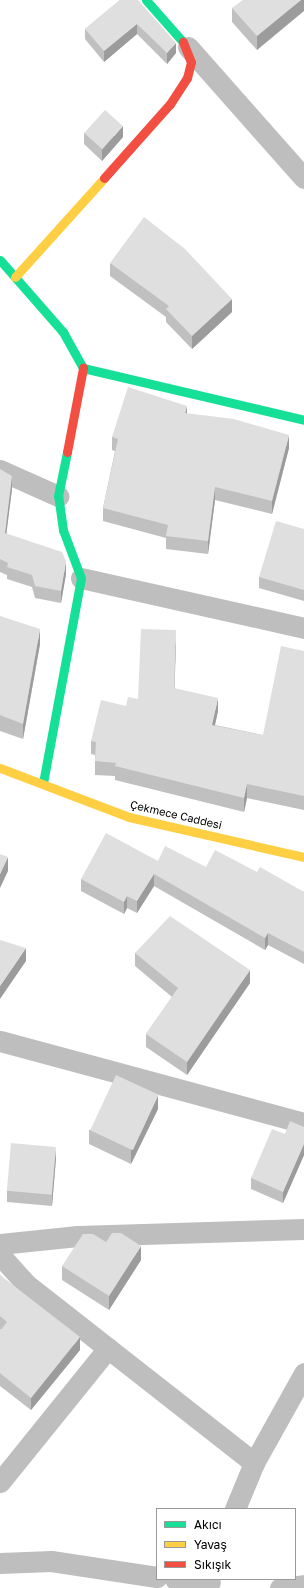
<!DOCTYPE html>
<html>
<head>
<meta charset="utf-8">
<style>
  body { margin:0 }
  #map { position:relative; width:304px; height:1588px; overflow:hidden; background:#fff; font-family:"Golos Text",sans-serif }
  div>[style] { position:absolute }
  [style*='--x'] { left:calc(var(--x)*1px); top:calc(var(--y)*1px); width:calc(var(--w)*1px); rotate:calc(var(--a)*1deg) }
  .street>* { height:21px; margin:-10.5px; padding:0 10.5px; transform-origin:10.5px; border-radius:10.5px; background:#bebebe }
  .fast>* { height:9px; margin:-4.5px; padding:0 4.5px; transform-origin:4.5px; border-radius:4.5px; background:#16e098 }
  .slow>* { height:9px; margin:-4.5px; padding:0 4.5px; transform-origin:4.5px; border-radius:4.5px; background:#ffcf43 }
  .jam>* { height:9px; margin:-4.5px; padding:0 4.5px; transform-origin:4.5px; border-radius:4.5px; background:#f24e42 }
  .wall>* { inset:0; background:#c0c0c0 }
  .shaded-wall>* { inset:0; background:#9c9c9c }
  .building>* { inset:0; background:#dfdfdf; transform-origin:0 0 }
  span { translate:-50% -50%; white-space:nowrap; text-align:center; line-height:1.15; -webkit-text-stroke:3.5px #fff; paint-order:stroke }
  .street-label { font-size:11px; color:#000 }
  .legend { position:absolute; left:156px; top:1508px; width:140px; height:72px; box-sizing:border-box; background:#fff; border:1px solid #999; margin:0; padding:5px 7px; list-style:none; font-size:12px; color:#000 }
  .legend li { display:flex; align-items:center; gap:8px; height:20px }
  .legend b { width:20px; border:1px solid #999 }
</style>
</head>
<body>
<div id="map">
  <div class="street">
    <i style="--x:188;--y:47;--w:175;--a:48.5"></i>
    <i style="--x:0;--y:470;--w:64;--a:24.1"></i>
    <i style="--x:81;--y:578;--w:229;--a:12.6"></i>
    <i style="--x:0;--y:1041;--w:315;--a:15.1"></i>
    <i style="--x:0;--y:1244;--w:78;--a:-5.9"></i>
    <i style="--x:78;--y:1236;--w:226;--a:-1.8"></i>
    <i style="--x:0;--y:1255;--w:39;--a:48"></i>
    <i style="--x:26;--y:1284;--w:290;--a:38.1"></i>
    <i style="--x:0;--y:1482;--w:172;--a:-51.1"></i>
    <i style="--x:235;--y:1509;--w:50;--a:-67.6"></i>
    <i style="--x:254;--y:1463;--w:103;--a:-60.9"></i>
    <i style="--x:0;--y:1563;--w:51;--a:-2.2"></i>
    <i style="--x:51;--y:1561;--w:107;--a:8.6"></i>
    <i style="--x:175;--y:1579;--w:35;--a:5"></i>
    <i style="--x:280;--y:1588;--w:24;--a:-7"></i>
  </div>
  <div class="fast">
    <i style="--x:146;--y:0;--w:56;--a:48.6"></i>
    <i style="--x:0;--y:260;--w:96;--a:48.8"></i>
    <i style="--x:63;--y:332;--w:41;--a:60.9"></i>
    <i style="--x:83;--y:368;--w:227;--a:13.2"></i>
    <i style="--x:43;--y:783;--w:208;--a:-79.5"></i>
    <i style="--x:81;--y:578;--w:51;--a:-110.6"></i>
    <i style="--x:63;--y:530;--w:34;--a:-98"></i>
    <i style="--x:58;--y:496;--w:45;--a:-78.4"></i>
  </div>
  <div class="slow">
    <i style="--x:15;--y:277;--w:133;--a:-48"></i>
    <i style="--x:0;--y:768;--w:138;--a:20.8"></i>
    <i style="--x:129;--y:817;--w:180;--a:12.9"></i>
  </div>
  <div class="jam">
    <i style="--x:104;--y:178;--w:99;--a:-48.3"></i>
    <i style="--x:170;--y:104;--w:31;--a:-57"></i>
    <i style="--x:187;--y:78;--w:16;--a:-76"></i>
    <i style="--x:191;--y:62;--w:22;--a:-112"></i>
    <i style="--x:67;--y:452;--w:86;--a:-79.2"></i>
  </div>
  <div class="wall">
    <i style="clip-path:polygon(120px 0,176px 53px,167px 64px,137px 34px,104px 62px,85px 39px,85px 29px)"></i>
    <i style="clip-path:polygon(304px 0,257px 50px,232px 22px,232px 8px)"></i>
    <i style="clip-path:polygon(84px 133px,123px 137px,102px 161px,84px 144px)"></i>
    <i style="clip-path:polygon(110px 263px,232px 312px,192px 349px,166px 322px,166px 317px,110px 276px)"></i>
    <i style="clip-path:polygon(187px 414px,289px 448px,272px 514px,215px 500px,208px 554px,166px 549px,166px 538px,103px 521px,103px 508px,115px 451px,112px 450px,112px 437px)"></i>
    <i style="clip-path:polygon(0 469px,12px 489px,6px 533px,66px 574px,61px 603px,35px 598px,32px 587px,7px 579px,7px 575px,0 572px)"></i>
    <i style="clip-path:polygon(304px 529px,304px 601px,259px 588px,259px 577px)"></i>
    <i style="clip-path:polygon(0 616px,40px 644px,23px 739px,0 731px)"></i>
    <i style="clip-path:polygon(176px 643px,174px 688px,218px 711px,215px 725px,263px 735px,304px 651px,304px 810px,247px 798px,244px 812px,115px 780px,115px 776px,95px 775px,95px 755px,91px 754px,91px 741px,126px 706px,138px 699px)"></i>
    <i style="clip-path:polygon(158px 861px,206px 867px,257px 872px,304px 892px,304px 964px,268px 945px,265px 950px,154px 886px,137px 913px,127px 908px,124px 914px,81px 891px,81px 879px)"></i>
    <i style="clip-path:polygon(135px 953px,250px 983px,187px 1075px,146px 1047px,146px 1034px,172px 997px,135px 966px)"></i>
    <i style="clip-path:polygon(158px 1109px,131px 1164px,89px 1144px,89px 1130px)"></i>
    <i style="clip-path:polygon(304px 1127px,304px 1155px,283px 1203px,251px 1189px,251px 1178px,285px 1134px)"></i>
    <i style="clip-path:polygon(56px 1158px,52px 1206px,7px 1202px,7px 1191px)"></i>
    <i style="clip-path:polygon(106px 1242px,141px 1260px,109px 1310px,62px 1280px,62px 1266px)"></i>
    <i style="clip-path:polygon(0 1275px,80px 1350px,31px 1410px,0 1386px,0 1331px,1px 1330px,0 1329px)"></i>
  </div>
  <div class="shaded-wall">
    <i style="clip-path:polygon(301px 0,304px 0,304px 11px,257px 50px,257px 36px)"></i>
    <i style="clip-path:polygon(137px 24px,137px 34px,104px 62px,104px 51px)"></i>
    <i style="clip-path:polygon(176px 43px,176px 53px,167px 64px,167px 53px)"></i>
    <i style="clip-path:polygon(123px 126px,123px 137px,102px 161px,102px 150px)"></i>
    <i style="clip-path:polygon(232px 299px,232px 312px,192px 349px,192px 336px)"></i>
    <i style="clip-path:polygon(187px 406px,187px 419px,185px 413px)"></i>
    <i style="clip-path:polygon(289px 435px,289px 448px,272px 514px,272px 501px)"></i>
    <i style="clip-path:polygon(12px 476px,12px 489px,5px 545px,5px 533px)"></i>
    <i style="clip-path:polygon(215px 487px,215px 500px,208px 554px,208px 541px)"></i>
    <i style="clip-path:polygon(66px 561px,66px 574px,61px 603px,61px 591px)"></i>
    <i style="clip-path:polygon(40px 629px,40px 644px,23px 739px,23px 724px)"></i>
    <i style="clip-path:polygon(176px 630px,176px 643px,174px 701px,174px 688px)"></i>
    <i style="clip-path:polygon(218px 698px,218px 711px,212px 738px,212px 725px)"></i>
    <i style="clip-path:polygon(247px 784px,247px 798px,244px 812px,244px 798px)"></i>
    <i style="clip-path:polygon(8px 857px,8px 871px,0 888px,0 874px)"></i>
    <i style="clip-path:polygon(154px 874px,154px 886px,137px 913px,137px 901px)"></i>
    <i style="clip-path:polygon(127px 896px,127px 908px,124px 914px,124px 902px)"></i>
    <i style="clip-path:polygon(268px 933px,268px 945px,265px 950px,265px 938px)"></i>
    <i style="clip-path:polygon(26px 948px,26px 961px,0 999px,0 986px)"></i>
    <i style="clip-path:polygon(250px 970px,250px 983px,187px 1075px,187px 1062px)"></i>
    <i style="clip-path:polygon(158px 1095px,158px 1109px,131px 1164px,131px 1150px)"></i>
    <i style="clip-path:polygon(304px 1144px,304px 1155px,283px 1203px,283px 1192px)"></i>
    <i style="clip-path:polygon(56px 1147px,56px 1158px,52px 1206px,52px 1195px)"></i>
    <i style="clip-path:polygon(141px 1246px,141px 1260px,109px 1310px,109px 1296px)"></i>
    <i style="clip-path:polygon(80px 1337px,80px 1350px,31px 1410px,31px 1398px)"></i>
  </div>
  <div class="building">
    <i style="clip-path:polygon(120px 0,138px 0,176px 43px,167px 53px,137px 24px,104px 51px,85px 29px)"></i>
    <i style="clip-path:polygon(243px 0,301px 0,257px 36px,232px 8px)"></i>
    <i style="left:105px;top:110px;width:24px;height:31px;rotate:42deg"></i>
    <i style="clip-path:polygon(144px 217px,185px 249px,232px 299px,192px 336px,166px 309px,169px 306px,110px 263px)"></i>
    <i style="clip-path:polygon(128px 387px,187px 406px,185px 413px,234px 419px,289px 435px,272px 501px,215px 487px,208px 541px,166px 536px,168px 525px,103px 508px,118px 439px,112px 437px)"></i>
    <i style="clip-path:polygon(0 469px,12px 476px,5px 533px,62px 552px,66px 561px,61px 591px,35px 586px,32px 575px,7px 567px,8px 563px,0 559px)"></i>
    <i style="clip-path:polygon(276px 521px,304px 529px,304px 590px,259px 577px)"></i>
    <i style="clip-path:polygon(0 616px,40px 629px,23px 724px,0 715px)"></i>
    <i style="clip-path:polygon(141px 629px,176px 630px,174px 688px,218px 698px,212px 725px,263px 735px,281px 646px,304px 651px,304px 796px,247px 784px,244px 798px,115px 766px,116px 763px,95px 761px,96px 742px,91px 741px,101px 700px,126px 706px,128px 697px,138px 699px)"></i>
    <i style="clip-path:polygon(106px 833px,158px 861px,165px 846px,206px 867px,215px 850px,257px 872px,260px 867px,304px 892px,304px 952px,268px 933px,265px 938px,154px 874px,137px 901px,127px 896px,124px 902px,81px 879px)"></i>
    <i style="clip-path:polygon(0 854px,8px 857px,0 874px)"></i>
    <i style="clip-path:polygon(170px 916px,250px 970px,187px 1062px,146px 1034px,178px 988px,135px 953px)"></i>
    <i style="clip-path:polygon(0 940px,26px 948px,0 986px)"></i>
    <i style="left:116px;top:1075px;width:47px;height:61px;rotate:25deg"></i>
    <i style="clip-path:polygon(290px 1121px,304px 1127px,304px 1144px,283px 1192px,251px 1178px,272px 1129px,285px 1134px)"></i>
    <i style="left:11px;top:1143px;width:45px;height:48px;rotate:5deg"></i>
    <i style="clip-path:polygon(112px 1233px,121px 1233px,141px 1246px,109px 1296px,62px 1266px,83px 1234px,93px 1234px,106px 1242px)"></i>
    <i style="clip-path:polygon(0 1275px,80px 1337px,31px 1398px,0 1373px,0 1331px,7px 1322px,0 1316px)"></i>
  </div>
  <div class="street-label">
    <span style="left:176px;top:815px;rotate:13deg">Çekmece Caddesi</span>
  </div>
  <ul class="legend">
  <li><b style="height:5px;background:#16e098"></b>Akıcı</li>
  <li><b style="height:5px;background:#ffcf43"></b>Yavaş</li>
  <li><b style="height:5px;background:#f24e42"></b>Sıkışık</li>
  </ul>
</div>
</body>
</html>
